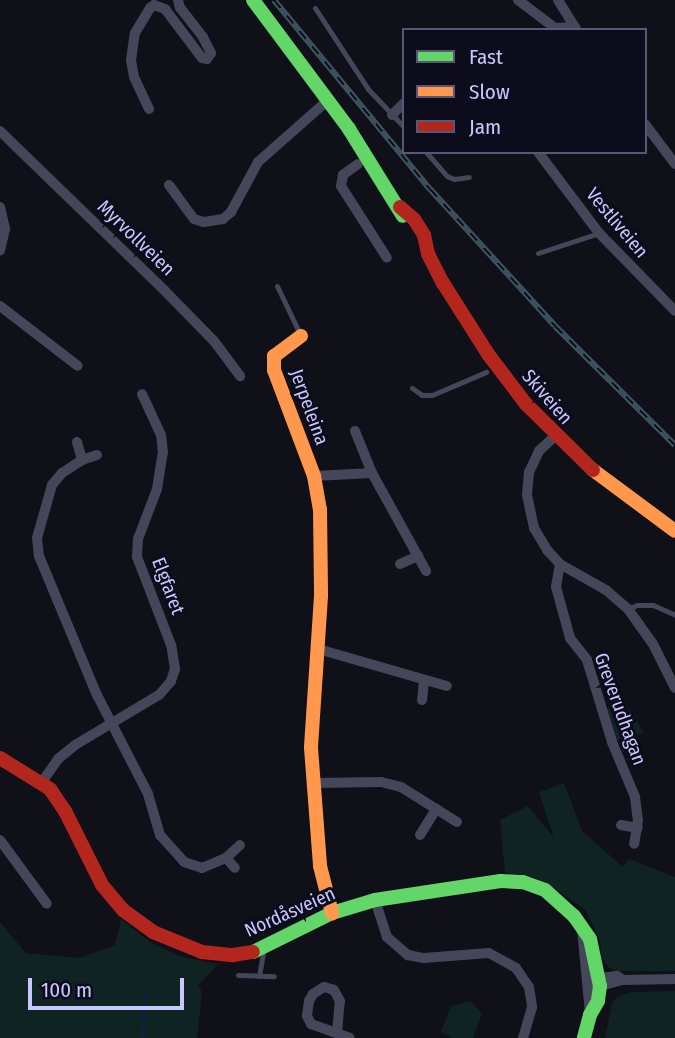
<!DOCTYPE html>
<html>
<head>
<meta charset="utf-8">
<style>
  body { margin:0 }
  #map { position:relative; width:675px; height:1038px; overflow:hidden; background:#101018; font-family:"Fira Sans Condensed",sans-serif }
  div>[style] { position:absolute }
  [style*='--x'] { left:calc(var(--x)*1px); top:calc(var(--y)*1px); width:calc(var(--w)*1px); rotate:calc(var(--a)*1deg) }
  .green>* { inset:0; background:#0f2322 }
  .stream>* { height:3.5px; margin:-1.75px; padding:0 1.75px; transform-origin:1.75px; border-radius:1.75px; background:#0c233c }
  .lane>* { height:5px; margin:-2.5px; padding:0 2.5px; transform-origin:2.5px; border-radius:2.5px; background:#454659 }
  .street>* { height:10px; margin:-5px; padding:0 5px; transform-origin:5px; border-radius:5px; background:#454659 }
  .fast>* { height:14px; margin:-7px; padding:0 7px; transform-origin:7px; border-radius:7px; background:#63d668 }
  .slow>* { height:14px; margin:-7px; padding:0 7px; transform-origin:7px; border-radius:7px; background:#ff974d }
  .jam>* { height:14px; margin:-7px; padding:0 7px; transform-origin:7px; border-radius:7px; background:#b3261e }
  .rail>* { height:6px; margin-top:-3px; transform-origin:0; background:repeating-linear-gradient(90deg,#0d0c1c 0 10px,#3e5662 0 20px); box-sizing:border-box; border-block:2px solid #3e5662 }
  span { translate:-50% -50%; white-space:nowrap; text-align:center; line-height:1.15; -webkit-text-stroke:6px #0d0c1c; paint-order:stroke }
  .street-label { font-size:19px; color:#c9c8fe }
  .legend { position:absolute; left:402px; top:28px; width:245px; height:126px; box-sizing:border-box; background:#0d0c1c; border:2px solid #585776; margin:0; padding:9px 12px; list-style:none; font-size:21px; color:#c9c8fe }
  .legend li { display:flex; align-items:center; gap:14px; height:35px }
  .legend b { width:35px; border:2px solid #585776 }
  .scale { position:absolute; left:28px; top:978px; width:156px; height:32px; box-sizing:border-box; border:4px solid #c9c8fe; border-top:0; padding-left:9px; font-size:21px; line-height:24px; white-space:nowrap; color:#c9c8fe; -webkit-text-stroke:5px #0d0c1c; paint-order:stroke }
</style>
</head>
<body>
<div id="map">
  <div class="green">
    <i style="clip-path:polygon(622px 707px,632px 711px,643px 733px,612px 742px,602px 709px)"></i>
    <i style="clip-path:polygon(564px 783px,582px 831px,623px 867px,629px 859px,675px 877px,675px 971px,617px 971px,609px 968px,601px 957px,600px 940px,585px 910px,545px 882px,529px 876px,505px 873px,500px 820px,528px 806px,554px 838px,539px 792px)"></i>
    <i style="clip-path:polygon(121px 919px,150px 942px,181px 957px,218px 964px,198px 986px,202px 992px,197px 1038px,0 1038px,0 922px,26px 953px,80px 958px,115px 945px)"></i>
    <i style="clip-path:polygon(675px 991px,675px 1038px,605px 1038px,612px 1003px,618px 997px,631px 992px)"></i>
    <i style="clip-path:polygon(470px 1001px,482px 1013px,473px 1038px,452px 1038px,441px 1032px,451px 1006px)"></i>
  </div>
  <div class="stream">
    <i style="--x:143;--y:1038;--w:42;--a:-87.3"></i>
  </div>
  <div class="lane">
    <i style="--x:315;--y:8;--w:97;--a:56.8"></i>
    <i style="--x:368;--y:89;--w:52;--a:46.5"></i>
    <i style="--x:426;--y:152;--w:32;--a:49"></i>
    <i style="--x:447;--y:176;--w:8;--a:23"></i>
    <i style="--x:454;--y:179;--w:15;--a:-8"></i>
    <i style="--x:538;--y:253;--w:64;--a:-18.2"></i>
    <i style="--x:277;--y:286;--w:55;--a:64.4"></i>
    <i style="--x:412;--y:388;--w:12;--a:35"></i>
    <i style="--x:422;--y:395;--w:10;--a:0"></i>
    <i style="--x:432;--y:395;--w:59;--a:-23.1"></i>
    <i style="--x:628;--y:609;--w:10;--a:-24"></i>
    <i style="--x:637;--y:605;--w:16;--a:0"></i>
    <i style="--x:653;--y:605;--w:24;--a:24"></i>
    <i style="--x:238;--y:975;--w:36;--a:2"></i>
    <i style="--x:259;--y:976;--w:28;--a:-80"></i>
  </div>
  <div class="street">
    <i style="--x:518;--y:0;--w:46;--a:37.1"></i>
    <i style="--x:555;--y:28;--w:20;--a:-3"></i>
    <i style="--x:558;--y:0;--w:36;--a:58"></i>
    <i style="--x:149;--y:109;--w:35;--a:-115"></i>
    <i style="--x:134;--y:77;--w:17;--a:-100"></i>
    <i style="--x:131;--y:60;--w:27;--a:-82"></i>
    <i style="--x:135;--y:33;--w:29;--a:-59"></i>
    <i style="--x:150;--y:8;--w:5;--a:-37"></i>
    <i style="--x:154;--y:5;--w:12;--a:20"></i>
    <i style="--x:165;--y:9;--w:61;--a:52.9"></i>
    <i style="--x:202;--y:58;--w:5;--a:11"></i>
    <i style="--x:207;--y:59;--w:7;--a:-56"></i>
    <i style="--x:211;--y:53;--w:18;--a:-117"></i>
    <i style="--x:203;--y:37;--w:37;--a:-128"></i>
    <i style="--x:180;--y:8;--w:8;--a:-104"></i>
    <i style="--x:392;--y:115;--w:17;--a:-45"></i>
    <i style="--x:645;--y:124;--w:50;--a:53.1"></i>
    <i style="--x:0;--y:131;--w:228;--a:44.1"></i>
    <i style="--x:164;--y:290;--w:71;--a:45.6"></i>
    <i style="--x:214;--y:341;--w:44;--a:53.4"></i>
    <i style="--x:538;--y:152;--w:101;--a:53"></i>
    <i style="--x:599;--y:233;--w:109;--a:45.7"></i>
    <i style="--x:358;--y:164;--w:19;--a:144"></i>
    <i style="--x:343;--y:175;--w:11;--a:100"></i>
    <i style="--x:341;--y:186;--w:85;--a:57.4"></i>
    <i style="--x:169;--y:185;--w:42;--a:53.7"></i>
    <i style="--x:194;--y:219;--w:10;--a:17"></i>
    <i style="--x:204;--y:222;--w:19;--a:-9"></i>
    <i style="--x:223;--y:219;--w:11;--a:-41"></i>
    <i style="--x:231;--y:212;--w:57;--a:-61.6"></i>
    <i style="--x:258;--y:162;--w:94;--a:-41.5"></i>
    <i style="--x:0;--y:207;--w:23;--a:77"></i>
    <i style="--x:5;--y:229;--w:22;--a:103"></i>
    <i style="--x:0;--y:306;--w:98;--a:37.6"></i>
    <i style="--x:355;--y:431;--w:45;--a:68"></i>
    <i style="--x:372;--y:473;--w:112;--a:61.1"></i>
    <i style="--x:555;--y:436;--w:22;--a:137"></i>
    <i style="--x:539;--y:451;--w:23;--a:115"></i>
    <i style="--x:529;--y:472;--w:23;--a:95"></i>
    <i style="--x:527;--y:495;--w:34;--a:78"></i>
    <i style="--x:534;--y:528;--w:26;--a:59"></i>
    <i style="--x:547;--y:550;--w:19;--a:47"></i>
    <i style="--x:560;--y:564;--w:53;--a:29.5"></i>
    <i style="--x:606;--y:590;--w:29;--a:41"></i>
    <i style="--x:628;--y:609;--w:43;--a:54.5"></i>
    <i style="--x:653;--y:644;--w:49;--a:63.4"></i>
    <i style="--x:77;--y:442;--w:19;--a:74"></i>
    <i style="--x:97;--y:455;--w:16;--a:162"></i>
    <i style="--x:82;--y:460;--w:24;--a:147"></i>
    <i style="--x:62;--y:473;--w:16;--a:130"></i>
    <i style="--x:52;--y:485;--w:55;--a:105.8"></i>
    <i style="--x:37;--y:538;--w:18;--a:84"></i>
    <i style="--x:39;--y:556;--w:151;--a:67.4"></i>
    <i style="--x:97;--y:695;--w:111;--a:62.7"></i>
    <i style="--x:148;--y:794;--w:43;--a:73.7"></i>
    <i style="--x:160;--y:835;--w:36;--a:48"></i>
    <i style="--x:184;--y:862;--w:19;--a:18"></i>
    <i style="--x:202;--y:868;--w:26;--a:-23"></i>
    <i style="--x:226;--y:858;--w:19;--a:-43"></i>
    <i style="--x:314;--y:476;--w:58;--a:-3"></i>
    <i style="--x:400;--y:564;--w:20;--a:-24"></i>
    <i style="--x:560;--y:564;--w:23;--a:100"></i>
    <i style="--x:556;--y:587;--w:53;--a:74.6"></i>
    <i style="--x:570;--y:638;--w:28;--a:52"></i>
    <i style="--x:587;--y:660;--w:86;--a:73"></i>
    <i style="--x:612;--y:742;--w:60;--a:67.3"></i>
    <i style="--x:635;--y:797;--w:23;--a:83"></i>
    <i style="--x:638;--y:820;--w:24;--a:99"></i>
    <i style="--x:318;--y:649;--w:134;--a:16"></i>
    <i style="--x:422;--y:700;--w:20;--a:-84"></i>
    <i style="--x:42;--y:782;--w:28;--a:-55"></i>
    <i style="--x:58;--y:759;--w:22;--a:-39"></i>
    <i style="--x:75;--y:745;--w:98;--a:-30.8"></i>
    <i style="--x:159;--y:695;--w:18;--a:-49"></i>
    <i style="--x:171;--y:681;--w:13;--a:-72"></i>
    <i style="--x:175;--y:669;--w:24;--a:-99"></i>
    <i style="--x:171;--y:645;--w:94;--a:-111.1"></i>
    <i style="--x:137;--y:557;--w:18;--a:-87"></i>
    <i style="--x:138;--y:539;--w:53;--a:-69.2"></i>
    <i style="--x:157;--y:489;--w:36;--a:-81"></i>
    <i style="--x:163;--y:453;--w:18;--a:-96"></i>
    <i style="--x:161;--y:435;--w:45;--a:-114.9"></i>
    <i style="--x:315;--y:783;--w:66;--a:-0.9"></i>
    <i style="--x:381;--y:782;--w:21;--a:14"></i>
    <i style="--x:401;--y:787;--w:66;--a:32"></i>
    <i style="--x:621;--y:825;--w:17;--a:10"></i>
    <i style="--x:420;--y:835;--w:31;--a:-58"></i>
    <i style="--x:0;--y:840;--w:79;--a:53.7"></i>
    <i style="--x:226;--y:858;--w:13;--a:48"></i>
    <i style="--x:375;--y:900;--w:39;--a:72"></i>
    <i style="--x:387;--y:937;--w:28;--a:41"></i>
    <i style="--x:408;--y:955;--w:16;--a:11"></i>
    <i style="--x:424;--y:958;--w:65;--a:-4.4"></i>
    <i style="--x:489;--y:953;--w:31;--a:29"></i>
    <i style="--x:516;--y:968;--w:23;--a:56"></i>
    <i style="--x:529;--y:987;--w:20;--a:81"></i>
    <i style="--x:532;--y:1007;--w:32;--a:106"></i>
    <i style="--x:582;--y:929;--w:85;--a:84.6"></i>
    <i style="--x:593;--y:979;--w:24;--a:-7"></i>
    <i style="--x:617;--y:976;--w:7;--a:34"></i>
    <i style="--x:587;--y:982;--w:14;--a:17"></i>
    <i style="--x:600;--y:986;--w:24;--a:-15"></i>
    <i style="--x:623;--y:980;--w:52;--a:-1.1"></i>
    <i style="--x:337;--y:1033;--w:32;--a:-85"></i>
    <i style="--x:340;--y:1001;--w:13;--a:-119"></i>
    <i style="--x:334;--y:990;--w:10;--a:-163"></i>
    <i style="--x:324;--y:987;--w:13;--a:148"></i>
    <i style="--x:313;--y:994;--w:8;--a:120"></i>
    <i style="--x:309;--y:1001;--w:15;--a:98"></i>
    <i style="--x:307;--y:1016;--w:9;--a:63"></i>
    <i style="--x:311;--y:1024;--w:41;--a:19.7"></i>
  </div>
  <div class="fast">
    <i style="--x:253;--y:0;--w:161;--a:53.3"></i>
    <i style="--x:349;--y:129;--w:102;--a:58.2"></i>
    <i style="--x:253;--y:952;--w:88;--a:-26.3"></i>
    <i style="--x:332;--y:913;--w:45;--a:-16.8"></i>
    <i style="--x:375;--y:900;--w:127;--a:-8.6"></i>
    <i style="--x:501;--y:881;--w:22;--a:3"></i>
    <i style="--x:523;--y:882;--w:23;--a:20"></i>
    <i style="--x:545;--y:890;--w:39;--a:42"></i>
    <i style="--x:574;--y:916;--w:28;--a:55"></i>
    <i style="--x:590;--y:939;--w:48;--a:78"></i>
    <i style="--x:600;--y:986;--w:15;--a:98"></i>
    <i style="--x:598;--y:1001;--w:16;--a:120"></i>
    <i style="--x:590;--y:1015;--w:24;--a:105"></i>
  </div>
  <div class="slow">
    <i style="--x:301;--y:336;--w:34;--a:143"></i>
    <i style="--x:274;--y:356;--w:14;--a:90"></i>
    <i style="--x:274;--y:370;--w:113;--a:69.3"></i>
    <i style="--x:314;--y:476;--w:34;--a:80"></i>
    <i style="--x:320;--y:509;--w:87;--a:89.3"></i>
    <i style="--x:321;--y:596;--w:152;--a:93.8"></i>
    <i style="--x:311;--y:748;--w:118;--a:85.6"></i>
    <i style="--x:320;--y:866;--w:49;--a:75.7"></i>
    <i style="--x:593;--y:470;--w:102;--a:36.6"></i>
  </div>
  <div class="jam">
    <i style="--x:400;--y:207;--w:18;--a:41"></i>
    <i style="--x:414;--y:219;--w:19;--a:58"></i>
    <i style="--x:424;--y:235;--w:19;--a:78"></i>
    <i style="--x:428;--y:254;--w:33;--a:63"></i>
    <i style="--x:443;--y:283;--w:84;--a:57.6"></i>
    <i style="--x:488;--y:354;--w:63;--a:52.8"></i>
    <i style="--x:526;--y:404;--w:94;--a:44.6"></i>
    <i style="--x:0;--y:758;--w:59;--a:31.8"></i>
    <i style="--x:50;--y:789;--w:27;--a:56"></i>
    <i style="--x:65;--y:811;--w:83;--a:63.4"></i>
    <i style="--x:102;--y:885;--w:33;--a:50"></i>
    <i style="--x:123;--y:910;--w:37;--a:36"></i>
    <i style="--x:153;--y:932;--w:53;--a:22.2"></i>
    <i style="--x:202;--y:952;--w:31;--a:6"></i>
    <i style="--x:233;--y:955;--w:20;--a:-9"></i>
  </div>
  <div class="rail">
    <i style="--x:274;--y:0;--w:245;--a:50.5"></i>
    <i style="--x:430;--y:189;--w:185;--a:47.6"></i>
    <i style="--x:555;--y:326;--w:169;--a:44.8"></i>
  </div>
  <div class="street-label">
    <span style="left:617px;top:223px;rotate:50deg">Vestliveien</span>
    <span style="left:136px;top:238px;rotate:44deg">Myrvollveien</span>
    <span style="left:547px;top:397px;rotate:49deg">Skiveien</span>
    <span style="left:309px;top:407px;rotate:70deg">Jerpeleina</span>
    <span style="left:168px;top:586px;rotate:69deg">Elgfaret</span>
    <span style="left:620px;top:709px;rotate:70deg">Greverudhagan</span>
    <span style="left:290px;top:912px;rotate:-24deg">Nordåsveien</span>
  </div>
  <ul class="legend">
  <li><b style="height:9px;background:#63d668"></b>Fast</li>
  <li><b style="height:9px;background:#ff974d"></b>Slow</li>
  <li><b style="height:9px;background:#b3261e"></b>Jam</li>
  </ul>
  <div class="scale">100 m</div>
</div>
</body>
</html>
